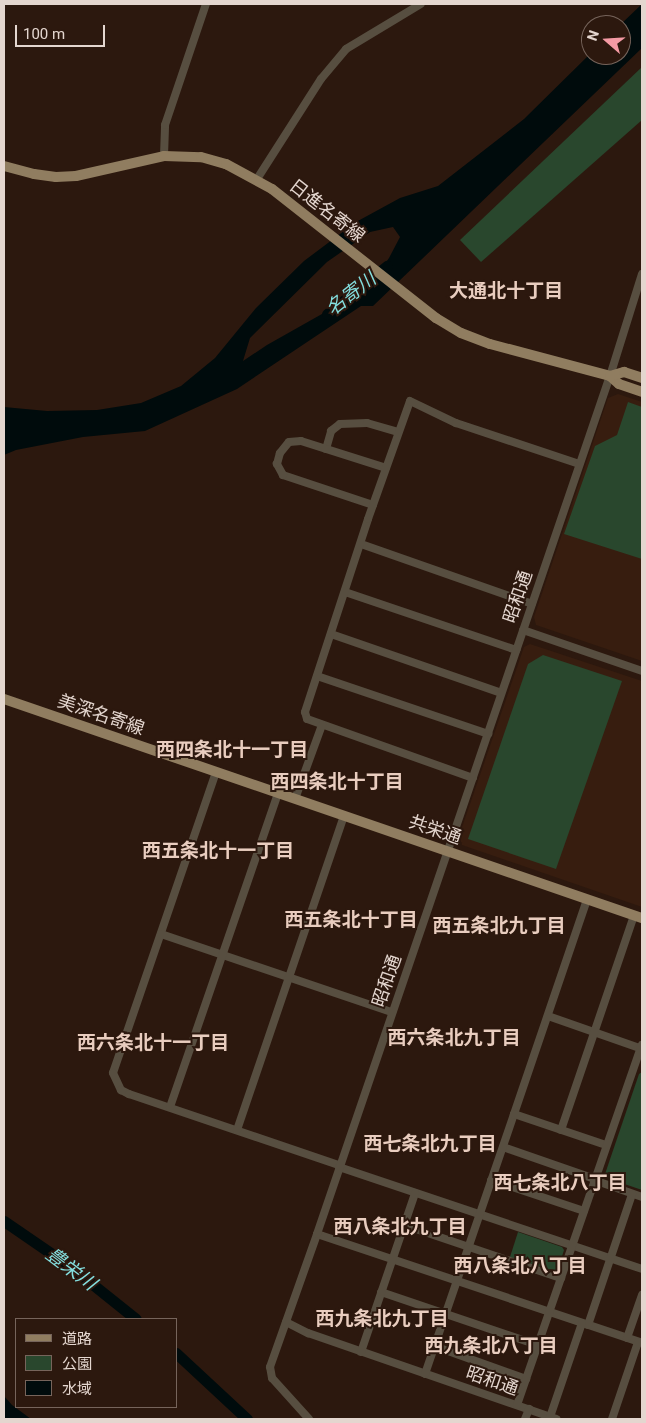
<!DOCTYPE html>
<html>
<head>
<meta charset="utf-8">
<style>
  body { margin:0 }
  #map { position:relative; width:646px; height:1423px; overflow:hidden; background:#2c180e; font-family:Roboto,"Noto Sans JP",sans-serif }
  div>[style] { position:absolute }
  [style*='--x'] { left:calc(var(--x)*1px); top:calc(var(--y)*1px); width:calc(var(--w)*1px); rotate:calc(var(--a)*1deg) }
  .built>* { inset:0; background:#371d0f }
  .green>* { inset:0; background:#29472d }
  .water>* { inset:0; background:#000b0c }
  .river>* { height:11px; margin:-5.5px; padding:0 5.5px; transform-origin:5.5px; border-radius:5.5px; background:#000b0c }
  .minor>* { height:8px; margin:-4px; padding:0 4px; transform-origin:4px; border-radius:4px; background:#574e40 }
  .major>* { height:10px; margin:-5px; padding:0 5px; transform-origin:5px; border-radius:5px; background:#907d60 }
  span { translate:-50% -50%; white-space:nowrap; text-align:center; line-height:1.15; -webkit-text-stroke:4px #2c180e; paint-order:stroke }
  .street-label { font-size:18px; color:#e4d6cf }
  .neighbourhood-label { font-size:19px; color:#e9cdbf; font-weight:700 }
  .water-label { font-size:19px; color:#84dede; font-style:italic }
  .frame { position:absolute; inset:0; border:5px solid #e4d6cf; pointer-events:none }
  .legend { position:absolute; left:15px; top:1318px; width:162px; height:90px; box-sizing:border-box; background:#2c180e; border:1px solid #76645b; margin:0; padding:6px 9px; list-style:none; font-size:15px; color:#e4d6cf }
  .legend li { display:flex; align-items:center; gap:10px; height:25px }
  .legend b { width:25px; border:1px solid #76645b }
  .north { position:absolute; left:581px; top:15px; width:50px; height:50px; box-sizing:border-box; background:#2c180e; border:1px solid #76645b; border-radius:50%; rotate:289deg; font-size:14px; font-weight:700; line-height:20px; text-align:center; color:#e4d6cf }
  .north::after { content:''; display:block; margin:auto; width:18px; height:22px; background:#f49aa4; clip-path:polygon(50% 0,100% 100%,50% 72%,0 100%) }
  .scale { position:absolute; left:15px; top:25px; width:90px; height:22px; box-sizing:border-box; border:2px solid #e4d6cf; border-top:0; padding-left:6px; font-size:15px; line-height:18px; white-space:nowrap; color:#e4d6cf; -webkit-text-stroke:4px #2c180e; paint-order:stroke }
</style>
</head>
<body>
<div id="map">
  <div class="built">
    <i style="clip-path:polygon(618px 394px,642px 402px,642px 661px,536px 625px,534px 617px,608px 398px)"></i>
    <i style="clip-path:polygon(530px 644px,642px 681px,642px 907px,462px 845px,459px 836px,524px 647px)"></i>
  </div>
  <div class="green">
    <i style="clip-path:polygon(642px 67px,642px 120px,481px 262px,460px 240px)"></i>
    <i style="clip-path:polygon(628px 402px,642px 407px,642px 559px,564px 534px,595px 446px,617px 435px)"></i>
    <i style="clip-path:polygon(543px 655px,622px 681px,556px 869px,468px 839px,528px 664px)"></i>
    <i style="clip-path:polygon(642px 1072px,642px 1190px,604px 1177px,639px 1074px)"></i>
    <i style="clip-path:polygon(518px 1232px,562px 1247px,564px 1250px,558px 1269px,554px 1271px,510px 1257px)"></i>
  </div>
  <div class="water">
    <i style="clip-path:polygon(evenodd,642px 4px,642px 48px,373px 306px,361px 306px,237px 389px,145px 431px,83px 437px,16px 450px,4px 455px,4px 407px,47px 411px,97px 410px,141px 403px,181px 386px,215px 358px,256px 308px,304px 261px,356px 222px,400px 198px,438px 186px,524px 119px,591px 53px,591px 55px,621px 55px,620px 25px,642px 4px,393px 227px,400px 237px,389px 258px,368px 288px,267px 345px,243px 361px,250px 338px,327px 262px,370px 232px,393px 227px)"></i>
    <i style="clip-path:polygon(4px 1396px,12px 1405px,31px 1419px,4px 1419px)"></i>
  </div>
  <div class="river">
    <i style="--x:327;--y:314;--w:77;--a:-38.7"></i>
    <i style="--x:4;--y:1221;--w:81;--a:34.5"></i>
    <i style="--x:71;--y:1267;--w:83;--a:38.7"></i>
    <i style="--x:176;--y:1353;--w:97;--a:42.9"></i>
  </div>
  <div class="minor">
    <i style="--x:164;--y:156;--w:31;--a:-88"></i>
    <i style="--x:165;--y:125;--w:128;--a:-71.3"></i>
    <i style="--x:257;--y:179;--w:119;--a:-57.4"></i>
    <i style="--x:321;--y:79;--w:39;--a:-50"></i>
    <i style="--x:346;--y:49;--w:87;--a:-31"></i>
    <i style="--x:326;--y:449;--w:19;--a:-74"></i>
    <i style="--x:331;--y:431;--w:11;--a:-38"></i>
    <i style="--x:340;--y:424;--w:27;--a:-2"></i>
    <i style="--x:367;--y:423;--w:32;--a:16"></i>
    <i style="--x:373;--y:505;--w:95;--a:-161.6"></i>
    <i style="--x:283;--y:475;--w:13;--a:-119"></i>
    <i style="--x:277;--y:464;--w:11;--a:-75"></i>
    <i style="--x:280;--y:453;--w:14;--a:-51"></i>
    <i style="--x:289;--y:442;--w:12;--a:-5"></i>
    <i style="--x:301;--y:441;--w:89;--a:17.6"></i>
    <i style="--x:361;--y:544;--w:181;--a:19.3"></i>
    <i style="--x:345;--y:592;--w:181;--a:18.7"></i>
    <i style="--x:523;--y:630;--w:126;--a:19"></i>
    <i style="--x:331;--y:634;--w:180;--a:19.1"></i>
    <i style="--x:317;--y:676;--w:181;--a:18.7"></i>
    <i style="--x:216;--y:772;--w:318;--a:108.9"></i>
    <i style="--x:113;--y:1073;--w:19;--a:65"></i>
    <i style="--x:121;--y:1090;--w:9;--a:27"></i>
    <i style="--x:129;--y:1094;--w:222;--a:18.7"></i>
    <i style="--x:473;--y:778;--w:176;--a:-160.4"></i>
    <i style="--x:307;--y:719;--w:7;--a:-106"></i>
    <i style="--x:305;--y:712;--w:203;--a:-71.9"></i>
    <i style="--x:368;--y:519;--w:125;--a:-70.4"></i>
    <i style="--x:410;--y:401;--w:51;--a:25.6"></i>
    <i style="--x:456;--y:423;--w:130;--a:18.4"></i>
    <i style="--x:295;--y:799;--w:79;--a:-70"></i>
    <i style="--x:161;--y:934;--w:244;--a:18.7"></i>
    <i style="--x:548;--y:1016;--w:100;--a:19.3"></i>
    <i style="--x:170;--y:1107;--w:332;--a:-71"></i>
    <i style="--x:514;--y:1114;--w:227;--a:-71.2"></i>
    <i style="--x:237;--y:1130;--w:332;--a:-71.2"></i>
    <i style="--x:561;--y:1130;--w:226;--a:-71.2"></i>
    <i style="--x:503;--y:1147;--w:97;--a:19.2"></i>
    <i style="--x:339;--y:1167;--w:320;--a:18.6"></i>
    <i style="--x:491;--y:1180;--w:98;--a:18.4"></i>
    <i style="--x:594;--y:1180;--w:51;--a:19.5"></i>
    <i style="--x:404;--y:1225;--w:166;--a:18.7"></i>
    <i style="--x:317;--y:1234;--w:343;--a:18.5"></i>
    <i style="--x:381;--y:1292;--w:166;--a:18.7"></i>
    <i style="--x:286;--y:1322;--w:25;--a:27"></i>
    <i style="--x:308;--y:1333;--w:263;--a:19.1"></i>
    <i style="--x:588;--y:1325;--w:138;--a:-71.4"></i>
    <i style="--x:627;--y:1338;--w:46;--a:-70.8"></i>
    <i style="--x:434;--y:1346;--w:98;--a:19.7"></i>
    <i style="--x:361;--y:1352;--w:168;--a:-71.2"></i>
    <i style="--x:425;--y:1374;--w:275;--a:-71.1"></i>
    <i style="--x:514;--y:1114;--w:97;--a:18.6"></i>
    <i style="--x:517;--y:1405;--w:381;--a:-70.9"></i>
    <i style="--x:550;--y:1417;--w:99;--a:-71.2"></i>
    <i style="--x:309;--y:1419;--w:55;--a:-132.1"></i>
    <i style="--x:272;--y:1378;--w:11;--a:-100"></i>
    <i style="--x:270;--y:1367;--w:141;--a:-70.5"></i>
    <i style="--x:317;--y:1234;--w:907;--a:-71.15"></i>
    <i style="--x:610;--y:376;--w:107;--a:-72.6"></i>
    <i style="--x:525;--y:1419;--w:11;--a:-68"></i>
    <i style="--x:612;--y:1419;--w:81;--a:-71.3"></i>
  </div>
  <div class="major">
    <i style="--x:4;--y:166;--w:31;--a:15"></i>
    <i style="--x:34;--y:174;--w:22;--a:8"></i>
    <i style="--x:56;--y:177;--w:20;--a:-3"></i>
    <i style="--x:76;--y:176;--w:90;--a:-12.8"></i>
    <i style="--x:164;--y:156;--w:37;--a:2"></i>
    <i style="--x:201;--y:157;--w:26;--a:16"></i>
    <i style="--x:226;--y:164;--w:52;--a:28.5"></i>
    <i style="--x:272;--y:189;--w:209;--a:38.2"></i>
    <i style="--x:436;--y:318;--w:29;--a:31"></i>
    <i style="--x:461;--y:333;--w:31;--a:21"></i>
    <i style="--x:490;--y:344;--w:124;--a:14.9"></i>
    <i style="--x:610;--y:376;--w:12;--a:42"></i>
    <i style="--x:619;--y:384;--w:24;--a:19"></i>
    <i style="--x:610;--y:376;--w:15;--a:-16"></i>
    <i style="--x:624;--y:372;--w:19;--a:18"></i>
    <i style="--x:4;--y:699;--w:675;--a:18.95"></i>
  </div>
  <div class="street-label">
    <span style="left:327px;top:211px;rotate:38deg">日進名寄線</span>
    <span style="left:518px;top:597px;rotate:-71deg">昭和通</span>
    <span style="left:101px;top:715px;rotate:19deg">美深名寄線</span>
    <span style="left:435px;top:830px;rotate:19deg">共栄通</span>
    <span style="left:387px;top:981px;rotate:-71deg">昭和通</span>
    <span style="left:492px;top:1381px;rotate:19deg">昭和通</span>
  </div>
  <div class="neighbourhood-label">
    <span style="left:506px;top:291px">大通北十丁目</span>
    <span style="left:232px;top:750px">西四条北十一丁目</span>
    <span style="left:337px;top:782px">西四条北十丁目</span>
    <span style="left:218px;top:851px">西五条北十一丁目</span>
    <span style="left:351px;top:920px">西五条北十丁目</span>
    <span style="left:499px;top:926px">西五条北九丁目</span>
    <span style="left:454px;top:1038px">西六条北九丁目</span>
    <span style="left:153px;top:1043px">西六条北十一丁目</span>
    <span style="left:430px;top:1144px">西七条北九丁目</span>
    <span style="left:560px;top:1183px">西七条北八丁目</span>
    <span style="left:400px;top:1227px">西八条北九丁目</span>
    <span style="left:520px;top:1266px">西八条北八丁目</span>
    <span style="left:382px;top:1319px">西九条北九丁目</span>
    <span style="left:491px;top:1346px">西九条北八丁目</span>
  </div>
  <div class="water-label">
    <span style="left:351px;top:294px;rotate:-38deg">名寄川</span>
    <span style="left:71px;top:1269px;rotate:37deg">豊栄川</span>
  </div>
  <div class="frame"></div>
  <ul class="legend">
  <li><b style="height:6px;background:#907d60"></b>道路</li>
  <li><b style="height:14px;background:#29472d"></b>公園</li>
  <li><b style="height:14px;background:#000b0c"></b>水域</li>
  </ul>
  <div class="north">N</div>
  <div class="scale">100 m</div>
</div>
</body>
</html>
